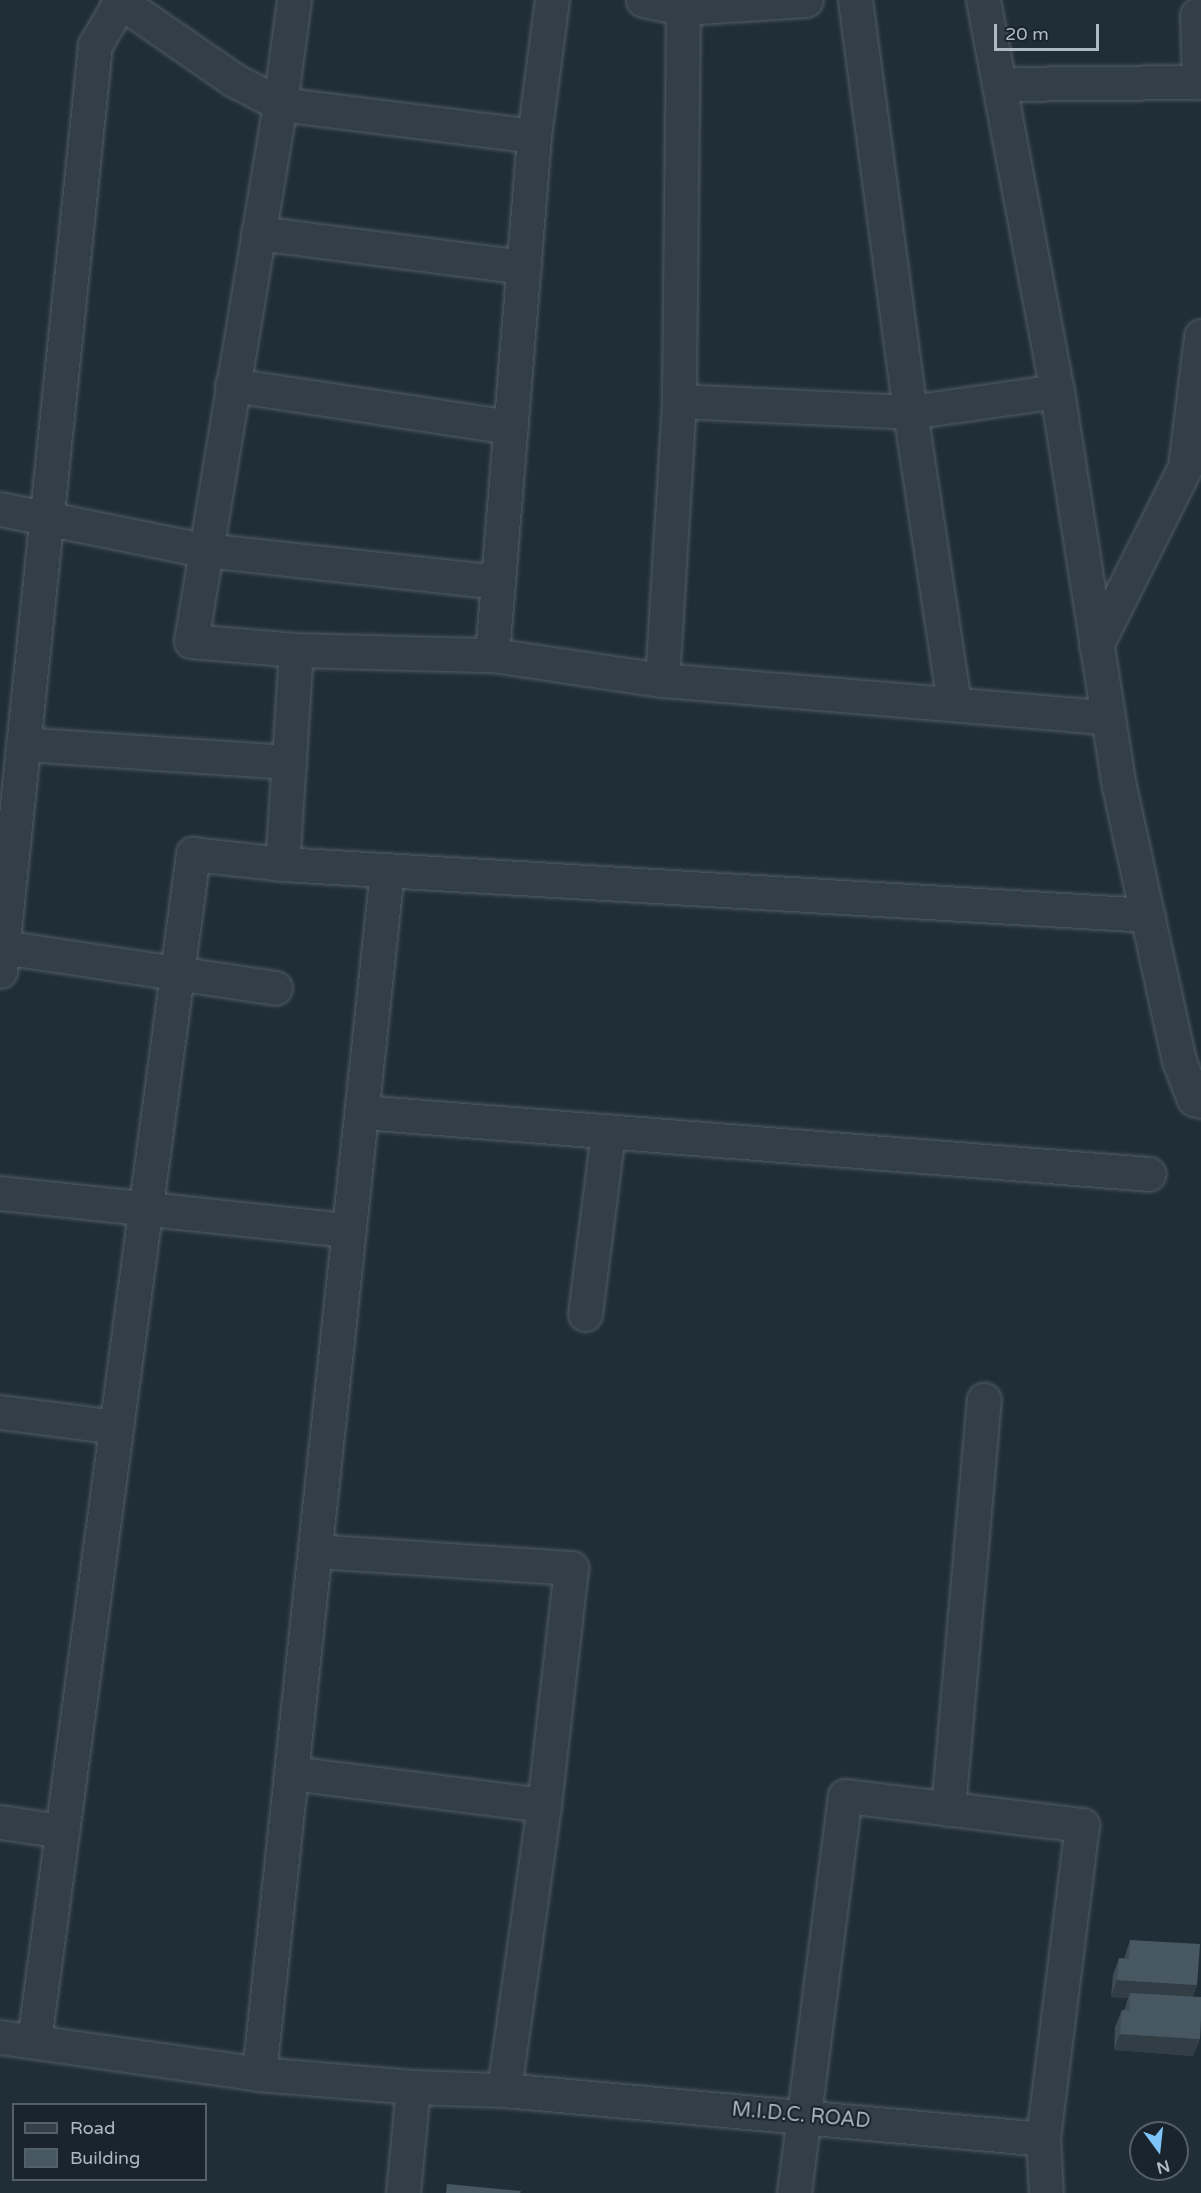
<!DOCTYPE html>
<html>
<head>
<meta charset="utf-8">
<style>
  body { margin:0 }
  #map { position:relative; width:1201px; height:2193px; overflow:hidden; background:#202e37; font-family:"Varela Round",sans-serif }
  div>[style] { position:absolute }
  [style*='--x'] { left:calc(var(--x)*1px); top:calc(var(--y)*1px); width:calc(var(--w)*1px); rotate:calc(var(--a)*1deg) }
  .roads { filter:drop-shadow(0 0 2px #505d65) drop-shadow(0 0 2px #505d65) }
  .street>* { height:33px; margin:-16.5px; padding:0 16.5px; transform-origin:16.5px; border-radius:16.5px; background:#333f47 }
  .wall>* { inset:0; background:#3d4c55 }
  .shaded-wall>* { inset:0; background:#323e45 }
  .building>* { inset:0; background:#475863 }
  span { translate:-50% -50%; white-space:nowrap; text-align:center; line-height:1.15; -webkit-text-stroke:4.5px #19242c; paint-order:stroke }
  .street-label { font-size:20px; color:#adbac4 }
  .legend { position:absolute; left:12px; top:2103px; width:195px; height:78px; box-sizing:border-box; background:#19242c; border:2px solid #546069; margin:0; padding:8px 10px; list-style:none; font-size:18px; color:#adbac4 }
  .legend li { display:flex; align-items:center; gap:12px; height:30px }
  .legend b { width:30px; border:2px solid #546069 }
  .north { position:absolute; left:1129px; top:2121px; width:60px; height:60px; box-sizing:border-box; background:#19242c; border:2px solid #546069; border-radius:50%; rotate:165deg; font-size:16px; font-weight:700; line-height:24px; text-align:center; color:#adbac4 }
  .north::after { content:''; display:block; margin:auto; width:21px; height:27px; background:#7ec4f8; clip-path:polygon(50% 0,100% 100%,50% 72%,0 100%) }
  .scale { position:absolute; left:994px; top:24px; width:105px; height:27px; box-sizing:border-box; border:3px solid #adbac4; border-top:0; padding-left:8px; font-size:18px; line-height:21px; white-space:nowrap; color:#adbac4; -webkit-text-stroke:4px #19242c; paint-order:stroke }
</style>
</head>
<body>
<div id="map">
  <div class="roads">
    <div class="street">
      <i style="--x:118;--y:0;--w:141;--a:34.6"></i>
      <i style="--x:234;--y:80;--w:52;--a:27.6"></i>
      <i style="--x:280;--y:104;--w:256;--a:7.2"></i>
      <i style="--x:294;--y:0;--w:105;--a:97.7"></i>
      <i style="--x:280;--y:104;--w:544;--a:99.41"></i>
      <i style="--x:191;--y:641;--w:105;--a:4.9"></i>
      <i style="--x:296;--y:650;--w:196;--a:1.5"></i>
      <i style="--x:492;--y:655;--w:172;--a:8.4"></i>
      <i style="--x:662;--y:680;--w:447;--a:4.8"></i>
      <i style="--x:643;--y:0;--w:41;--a:11.3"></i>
      <i style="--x:683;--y:8;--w:123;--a:-3.7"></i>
      <i style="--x:855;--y:0;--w:416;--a:82.4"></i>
      <i style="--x:910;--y:412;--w:295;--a:81.4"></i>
      <i style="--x:983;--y:0;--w:398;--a:79.3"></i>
      <i style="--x:1057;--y:391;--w:400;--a:81.1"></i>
      <i style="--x:1119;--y:786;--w:281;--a:77.7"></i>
      <i style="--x:1179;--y:1061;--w:41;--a:68.5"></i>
      <i style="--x:1194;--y:1099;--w:7;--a:16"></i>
      <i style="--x:683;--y:8;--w:393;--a:90.6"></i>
      <i style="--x:679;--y:401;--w:231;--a:2.7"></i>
      <i style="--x:910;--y:412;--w:148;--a:-8.1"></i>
      <i style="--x:999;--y:84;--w:200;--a:-0.6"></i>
      <i style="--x:1199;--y:82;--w:67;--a:-91.7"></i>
      <i style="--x:258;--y:233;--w:268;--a:7.3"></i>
      <i style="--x:232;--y:385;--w:282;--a:8.6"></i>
      <i style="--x:0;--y:509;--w:208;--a:11.4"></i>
      <i style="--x:204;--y:550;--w:296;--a:6.2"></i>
      <i style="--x:1096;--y:645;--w:199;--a:-63.4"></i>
      <i style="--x:1185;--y:467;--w:132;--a:-83"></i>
      <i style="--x:296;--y:650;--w:214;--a:93.7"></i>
      <i style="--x:282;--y:864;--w:867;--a:3.37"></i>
      <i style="--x:492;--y:655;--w:521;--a:-85.37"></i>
      <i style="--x:534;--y:136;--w:137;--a:-82.5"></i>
      <i style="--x:662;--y:680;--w:280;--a:-86.5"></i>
      <i style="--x:23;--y:744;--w:267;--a:3.9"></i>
      <i style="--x:2;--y:947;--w:276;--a:8.5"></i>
      <i style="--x:0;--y:971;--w:931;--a:-84.14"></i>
      <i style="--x:95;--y:45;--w:48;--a:-59.7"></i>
      <i style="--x:362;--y:1112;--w:789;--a:4.5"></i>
      <i style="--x:0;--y:1193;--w:349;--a:6.1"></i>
      <i style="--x:585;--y:1314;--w:184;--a:-82.8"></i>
      <i style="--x:0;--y:1412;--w:117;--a:7.4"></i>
      <i style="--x:315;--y:1551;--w:257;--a:3.8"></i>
      <i style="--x:571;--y:1568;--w:239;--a:96.5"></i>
      <i style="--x:544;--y:1805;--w:288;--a:98"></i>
      <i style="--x:291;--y:1773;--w:255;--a:7.2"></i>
      <i style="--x:948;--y:1809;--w:411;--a:-85"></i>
      <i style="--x:0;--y:1822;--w:63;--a:8.3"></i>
      <i style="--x:0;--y:2037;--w:262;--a:8.1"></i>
      <i style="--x:259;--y:2074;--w:155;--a:4.8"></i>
      <i style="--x:413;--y:2087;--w:91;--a:1.9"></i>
      <i style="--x:504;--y:2090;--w:541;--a:5.19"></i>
      <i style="--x:1043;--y:2139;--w:54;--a:86.8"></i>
      <i style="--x:34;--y:2041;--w:1198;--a:-82.37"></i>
      <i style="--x:193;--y:854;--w:90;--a:6.4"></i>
      <i style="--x:259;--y:2074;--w:1210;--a:-83.93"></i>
      <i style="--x:403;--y:2193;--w:106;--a:-84.6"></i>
      <i style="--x:794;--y:2193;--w:400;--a:-82.7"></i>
      <i style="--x:845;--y:1796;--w:239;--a:7"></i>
      <i style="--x:1082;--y:1825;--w:316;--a:97.1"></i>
    </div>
  </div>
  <div class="wall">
    <i style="clip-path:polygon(1130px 1940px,1197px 1985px,1193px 1996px,1200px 2039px,1193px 2056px,1114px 2050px,1115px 2027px,1122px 2010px,1124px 2011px,1128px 1998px,1111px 1997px,1113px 1975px,1119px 1958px,1124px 1959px)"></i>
  </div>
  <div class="shaded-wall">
    <i style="clip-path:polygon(1117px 1980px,1197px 1985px,1191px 2001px,1130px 1993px,1128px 1998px,1111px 1997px)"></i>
    <i style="clip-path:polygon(1120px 2034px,1200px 2039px,1193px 2056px,1114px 2050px)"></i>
  </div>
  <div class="building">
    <i style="clip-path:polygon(1130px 1940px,1200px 1944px,1197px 1985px,1117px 1980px,1119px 1958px,1129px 1959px)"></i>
    <i style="clip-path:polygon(1130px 1993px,1201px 1997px,1201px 2019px,1200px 2039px,1120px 2034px,1122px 2010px,1129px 2011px)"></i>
    <i style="clip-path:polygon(447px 2184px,521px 2191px,520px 2193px,446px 2193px)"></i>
  </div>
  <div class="street-label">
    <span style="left:801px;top:2116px;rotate:5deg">M.I.D.C. ROAD</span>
  </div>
  <ul class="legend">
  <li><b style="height:8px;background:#333f47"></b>Road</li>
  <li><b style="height:16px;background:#475863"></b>Building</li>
  </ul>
  <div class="north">N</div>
  <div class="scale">20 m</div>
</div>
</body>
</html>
